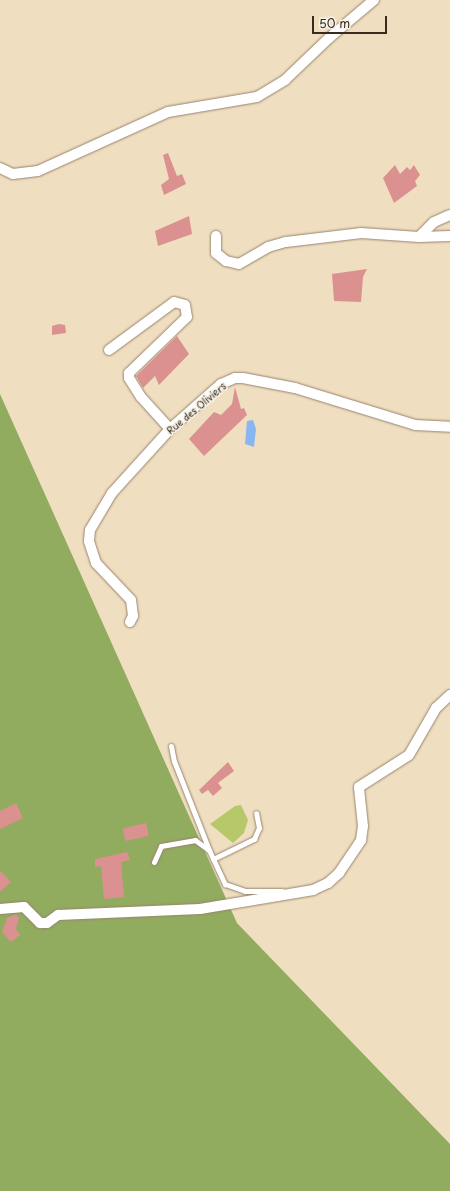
<!DOCTYPE html>
<html>
<head>
<meta charset="utf-8">
<style>
  body { margin:0 }
  #map { position:relative; width:450px; height:1191px; overflow:hidden; background:#f0dec0; font-family:"Playpen Sans",sans-serif }
  div>[style] { position:absolute }
  [style*='--x'] { left:calc(var(--x)*1px); top:calc(var(--y)*1px); width:calc(var(--w)*1px); rotate:calc(var(--a)*1deg) }
  .green>* { inset:0; background:#b7c86b }
  .forest>* { inset:0; background:#91ac5f }
  .water>* { inset:0; background:#87b6f1 }
  .building>* { inset:0; background:#db918f; transform-origin:0 0 }
  .roads { filter:drop-shadow(0 0 1px #96846f) drop-shadow(0 0 1px #96846f) }
  .lane>* { height:5px; margin:-2.5px; padding:0 2.5px; transform-origin:2.5px; border-radius:2.5px; background:#fff }
  .street>* { height:10px; margin:-5px; padding:0 5px; transform-origin:5px; border-radius:5px; background:#fff }
  span { translate:-50% -50%; white-space:nowrap; text-align:center; line-height:1.15; -webkit-text-stroke:3.5px #f7f3e8; paint-order:stroke }
  .street-label { font-size:10px; color:#3b2a1e }
  .scale { position:absolute; left:312px; top:16px; width:75px; height:18px; box-sizing:border-box; border:2px solid #3b2a1e; border-top:0; padding-left:5px; font-size:12px; line-height:14px; white-space:nowrap; color:#3b2a1e; -webkit-text-stroke:3px #f7f3e8; paint-order:stroke }
</style>
</head>
<body>
<div id="map">
  <div class="green">
    <i style="clip-path:polygon(241px 805px,248px 820px,244px 833px,233px 843px,210px 824px,235px 806px)"></i>
  </div>
  <div class="forest">
    <i style="clip-path:polygon(0 394px,237px 923px,450px 1144px,450px 1191px,0 1191px)"></i>
  </div>
  <div class="water">
    <i style="clip-path:polygon(253px 420px,256px 429px,254px 447px,245px 444px,247px 421px)"></i>
  </div>
  <div class="building">
    <i style="clip-path:polygon(168px 153px,177px 176px,182px 174px,186px 184px,164px 195px,161px 185px,169px 179px,163px 155px)"></i>
    <i style="clip-path:polygon(395px 165px,400px 174px,407px 167px,410px 170px,414px 165px,420px 175px,415px 181px,417px 186px,394px 203px,383px 178px)"></i>
    <i style="clip-path:polygon(189px 216px,192px 234px,158px 246px,155px 231px)"></i>
    <i style="clip-path:polygon(367px 269px,363px 277px,361px 302px,334px 301px,332px 274px)"></i>
    <i style="clip-path:polygon(59px 324px,65px 325px,66px 333px,52px 335px,52px 326px)"></i>
    <i style="clip-path:polygon(177px 336px,189px 354px,159px 385px,155px 376px,143px 388px,136px 376px)"></i>
    <i style="clip-path:polygon(235px 387px,241px 409px,244px 408px,247px 415px,204px 456px,189px 439px,214px 412px,221px 415px,232px 404px)"></i>
    <i style="clip-path:polygon(228px 762px,234px 771px,218px 783px,222px 788px,213px 796px,208px 790px,202px 794px,199px 790px)"></i>
    <i style="clip-path:polygon(16px 803px,23px 818px,0 829px,0 811px)"></i>
    <i style="left:146px;top:823px;width:13px;height:24px;rotate:77deg"></i>
    <i style="clip-path:polygon(127px 852px,130px 860px,121px 862px,124px 897px,104px 899px,101px 866px,95px 867px,95px 859px)"></i>
    <i style="clip-path:polygon(0 871px,11px 882px,0 892px)"></i>
    <i style="clip-path:polygon(16px 914px,19px 918px,16px 929px,20px 935px,11px 942px,2px 932px,7px 918px)"></i>
  </div>
  <div class="roads">
    <div class="lane">
      <i style="--x:171;--y:746;--w:15;--a:79"></i>
      <i style="--x:174;--y:761;--w:96;--a:68.5"></i>
      <i style="--x:209;--y:850;--w:38;--a:65"></i>
      <i style="--x:225;--y:884;--w:21;--a:19"></i>
      <i style="--x:245;--y:891;--w:37;--a:0"></i>
      <i style="--x:213;--y:859;--w:46;--a:-26"></i>
      <i style="--x:254;--y:839;--w:12;--a:-66"></i>
      <i style="--x:259;--y:828;--w:15;--a:-101"></i>
      <i style="--x:154;--y:862;--w:17;--a:-66"></i>
      <i style="--x:161;--y:846;--w:35;--a:-10"></i>
      <i style="--x:195;--y:840;--w:17;--a:36"></i>
    </div>
    <div class="street">
      <i style="--x:0;--y:168;--w:14;--a:25"></i>
      <i style="--x:13;--y:174;--w:25;--a:-7"></i>
      <i style="--x:38;--y:171;--w:143;--a:-24.4"></i>
      <i style="--x:168;--y:112;--w:90;--a:-9.6"></i>
      <i style="--x:257;--y:97;--w:33;--a:-31"></i>
      <i style="--x:285;--y:80;--w:61;--a:-43.7"></i>
      <i style="--x:329;--y:38;--w:59;--a:-40.2"></i>
      <i style="--x:216;--y:236;--w:17;--a:90"></i>
      <i style="--x:216;--y:253;--w:13;--a:39"></i>
      <i style="--x:226;--y:261;--w:13;--a:13"></i>
      <i style="--x:239;--y:264;--w:34;--a:-30"></i>
      <i style="--x:268;--y:247;--w:19;--a:-16"></i>
      <i style="--x:286;--y:242;--w:76;--a:-6.8"></i>
      <i style="--x:361;--y:233;--w:58;--a:3.9"></i>
      <i style="--x:419;--y:237;--w:31;--a:-2"></i>
      <i style="--x:419;--y:237;--w:21;--a:-45"></i>
      <i style="--x:434;--y:222;--w:17;--a:-24"></i>
      <i style="--x:109;--y:350;--w:81;--a:-36.4"></i>
      <i style="--x:174;--y:302;--w:11;--a:15"></i>
      <i style="--x:185;--y:305;--w:12;--a:81"></i>
      <i style="--x:187;--y:317;--w:81;--a:136"></i>
      <i style="--x:129;--y:373;--w:5;--a:90"></i>
      <i style="--x:129;--y:378;--w:22;--a:58"></i>
      <i style="--x:141;--y:397;--w:43;--a:47.8"></i>
      <i style="--x:130;--y:622;--w:7;--a:-63"></i>
      <i style="--x:133;--y:616;--w:16;--a:-97"></i>
      <i style="--x:131;--y:600;--w:51;--a:-133.4"></i>
      <i style="--x:96;--y:563;--w:23;--a:-108"></i>
      <i style="--x:89;--y:541;--w:11;--a:-85"></i>
      <i style="--x:90;--y:530;--w:43;--a:-59.3"></i>
      <i style="--x:112;--y:493;--w:86;--a:-47.8"></i>
      <i style="--x:170;--y:429;--w:68;--a:-41.4"></i>
      <i style="--x:221;--y:384;--w:15;--a:-23"></i>
      <i style="--x:235;--y:378;--w:8;--a:0"></i>
      <i style="--x:243;--y:378;--w:53;--a:10.9"></i>
      <i style="--x:295;--y:388;--w:126;--a:17.1"></i>
      <i style="--x:415;--y:425;--w:35;--a:3"></i>
      <i style="--x:0;--y:909;--w:24;--a:-5"></i>
      <i style="--x:24;--y:907;--w:23;--a:45"></i>
      <i style="--x:40;--y:923;--w:7;--a:0"></i>
      <i style="--x:47;--y:923;--w:14;--a:-36"></i>
      <i style="--x:58;--y:915;--w:142;--a:-2.4"></i>
      <i style="--x:200;--y:909;--w:115;--a:-9.5"></i>
      <i style="--x:313;--y:890;--w:17;--a:-25"></i>
      <i style="--x:328;--y:883;--w:15;--a:-42"></i>
      <i style="--x:339;--y:873;--w:40;--a:-56"></i>
      <i style="--x:361;--y:840;--w:14;--a:-82"></i>
      <i style="--x:363;--y:826;--w:39;--a:-96"></i>
      <i style="--x:359;--y:787;--w:59;--a:-32.6"></i>
      <i style="--x:409;--y:755;--w:54;--a:-60.1"></i>
      <i style="--x:436;--y:708;--w:19;--a:-43"></i>
    </div>
  </div>
  <div class="street-label">
    <span style="left:196px;top:408px;rotate:-40deg">Rue des Oliviers</span>
  </div>
  <div class="scale">50 m</div>
</div>
</body>
</html>
